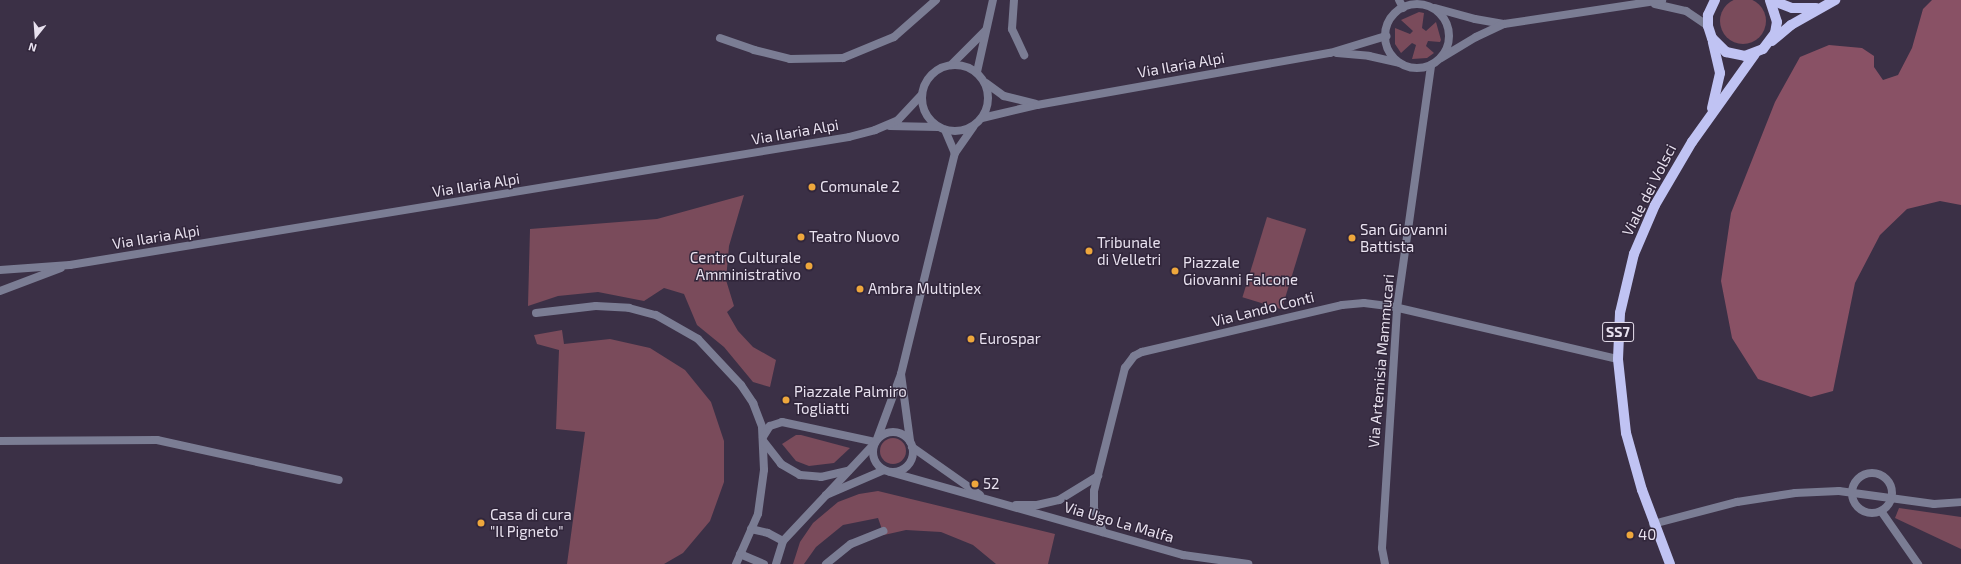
<!DOCTYPE html>
<html>
<head>
<meta charset="utf-8">
<style>
  body { margin:0 }
  #map { position:relative; width:1961px; height:564px; overflow:hidden; background:#3b3046; font-family:"Exo 2",sans-serif }
  div>[style] { position:absolute }
  [style*='--x'] { left:calc(var(--x)*1px); top:calc(var(--y)*1px); width:calc(var(--w)*1px); rotate:calc(var(--a)*1deg) }
  .green>* { inset:0; background:#7a4b5b; transform-origin:0 0 }
  .round { border-radius:50% }
  .forest>* { inset:0; background:#895165 }
  .minor>* { height:8px; margin:-4px; padding:0 4px; transform-origin:4px; border-radius:4px; background:#7b7d94 }
  .minor>.ring { margin:-4px; padding:0; box-sizing:content-box; background:none; border:8px solid #7b7d94; border-radius:50% }
  .tertiary>* { height:8px; margin:-4px; padding:0 4px; transform-origin:4px; border-radius:4px; background:#7b7d94 }
  .tertiary>.ring { margin:-4px; padding:0; box-sizing:content-box; background:none; border:8px solid #7b7d94; border-radius:50% }
  .primary>* { height:10px; margin:-5px; padding:0 5px; transform-origin:5px; border-radius:5px; background:#c0c3f3 }
  .dots>* { width:11px; height:11px; translate:-50% -50%; box-sizing:border-box; border:2px solid #31263b; border-radius:50% }
  span { translate:-50% -50%; white-space:nowrap; text-align:center; line-height:1.15; -webkit-text-stroke:3px #31263b; paint-order:stroke }
  .shield-label span { padding:1px 3px; background:#31263b; border:1px solid; border-radius:3px; -webkit-text-stroke-width:0 }
  .shield-label { font-size:14px; color:#e8e1ef; font-weight:700 }
  .street-label { font-size:15px; color:#e8e1ef }
  .poi-label { font-size:15px; color:#e8e1ef }
  .left { translate:0 -50%; text-align:left }
  .right { translate:-100% -50%; text-align:right }
  .north { position:absolute; left:16px; top:16px; width:40px; height:40px; -webkit-text-stroke:3px #31263b; paint-order:stroke; rotate:197deg; font-size:11px; font-weight:700; line-height:16px; text-align:center; color:#e8e1ef }
  .north::after { content:''; display:block; margin:auto; width:14px; height:18px; background:#e8e1ef; clip-path:polygon(50% 0,100% 100%,50% 72%,0 100%) }
</style>
</head>
<body>
<div id="map">
  <div class="green">
    <i class="round" style="left:1720px;top:-2px;width:46px;height:46px"></i>
    <i style="clip-path:polygon(1419px 12px,1424px 13px,1422px 28px,1426px 31px,1436px 22px,1441px 40px,1440px 42px,1428px 41px,1426px 46px,1434px 53px,1427px 58px,1412px 59px,1416px 45px,1412px 43px,1401px 53px,1395px 44px,1395px 28px,1410px 34px,1413px 31px,1401px 20px)"></i>
    <i style="clip-path:polygon(744px 195px,729px 246px,726px 280px,734px 306px,727px 312px,738px 331px,753px 347px,776px 360px,770px 387px,753px 382px,724px 347px,697px 325px,684px 294px,664px 288px,644px 301px,598px 292px,558px 296px,528px 306px,530px 229px,657px 219px)"></i>
    <i style="left:1267px;top:217px;width:41px;height:84px;rotate:17deg"></i>
    <i style="clip-path:polygon(562px 330px,564px 344px,610px 339px,650px 348px,685px 370px,711px 402px,724px 441px,724px 482px,710px 521px,683px 553px,664px 564px,567px 564px,585px 432px,556px 429px,559px 350px,537px 344px,534px 335px)"></i>
    <i style="clip-path:polygon(796px 435px,801px 435px,850px 448px,834px 463px,809px 466px,796px 461px,782px 444px)"></i>
    <i class="round" style="left:880px;top:438px;width:26px;height:26px"></i>
    <i style="clip-path:polygon(878px 491px,1055px 534px,1048px 564px,996px 564px,973px 545px,941px 532px,906px 530px,884px 535px,878px 518px,843px 525px,816px 547px,804px 564px,793px 564px,800px 542px,813px 523px,838px 502px,859px 494px)"></i>
    <i style="clip-path:polygon(1899px 508px,1961px 517px,1961px 549px,1895px 518px)"></i>
  </div>
  <div class="forest">
    <i style="clip-path:polygon(1932px 0,1961px 0,1961px 205px,1940px 201px,1907px 209px,1880px 235px,1855px 283px,1833px 391px,1811px 397px,1758px 379px,1732px 338px,1721px 281px,1731px 213px,1775px 102px,1800px 57px,1829px 45px,1862px 48px,1874px 56px,1874px 67px,1883px 80px,1898px 75px,1912px 48px,1923px 9px)"></i>
  </div>
  <div class="minor">
    <i style="--x:1014;--y:0;--w:29;--a:94"></i>
    <i style="--x:1012;--y:29;--w:29;--a:65"></i>
    <i style="--x:1399;--y:0;--w:9;--a:63"></i>
    <i style="--x:720;--y:38;--w:36;--a:19"></i>
    <i style="--x:754;--y:50;--w:37;--a:14"></i>
    <i style="--x:790;--y:59;--w:53;--a:-1.1"></i>
    <i style="--x:843;--y:58;--w:55;--a:-22.4"></i>
    <i style="--x:894;--y:37;--w:56;--a:-41.4"></i>
    <i style="--x:951;--y:65;--w:48;--a:-45"></i>
    <i style="--x:977;--y:72;--w:74;--a:-77.5"></i>
    <i style="--x:536;--y:313;--w:60;--a:-6.7"></i>
    <i style="--x:596;--y:306;--w:33;--a:3"></i>
    <i style="--x:629;--y:308;--w:28;--a:15"></i>
    <i style="--x:656;--y:315;--w:48;--a:29.7"></i>
    <i style="--x:698;--y:339;--w:63;--a:46.9"></i>
    <i style="--x:741;--y:385;--w:22;--a:56"></i>
    <i style="--x:753;--y:403;--w:26;--a:69"></i>
    <i style="--x:762;--y:427;--w:43;--a:87.3"></i>
    <i style="--x:764;--y:470;--w:44;--a:97.8"></i>
    <i style="--x:758;--y:514;--w:55;--a:113.7"></i>
    <i style="--x:901;--y:374;--w:68;--a:82.3"></i>
    <i class="ring" style="left:873px;top:432px;width:32px;height:32px"></i>
    <i style="--x:763;--y:437;--w:13;--a:-58"></i>
    <i style="--x:770;--y:426;--w:13;--a:-18"></i>
    <i style="--x:782;--y:422;--w:95;--a:12.1"></i>
    <i style="--x:0;--y:441;--w:157;--a:-0.4"></i>
    <i style="--x:157;--y:440;--w:186;--a:12.4"></i>
    <i style="--x:764;--y:442;--w:28;--a:52"></i>
    <i style="--x:781;--y:464;--w:22;--a:30"></i>
    <i style="--x:800;--y:475;--w:21;--a:5"></i>
    <i style="--x:821;--y:477;--w:28;--a:-13"></i>
    <i style="--x:912;--y:447;--w:83;--a:35.2"></i>
    <i style="--x:890;--y:472;--w:305;--a:15.8"></i>
    <i style="--x:1183;--y:555;--w:66;--a:7.9"></i>
    <i class="ring" style="left:1852px;top:473px;width:32px;height:32px"></i>
    <i style="--x:826;--y:495;--w:63;--a:-23.3"></i>
    <i style="--x:1016;--y:505;--w:21;--a:0"></i>
    <i style="--x:1037;--y:505;--w:23;--a:-13"></i>
    <i style="--x:1059;--y:500;--w:46;--a:-31.6"></i>
    <i style="--x:1881;--y:511;--w:65;--a:55.1"></i>
    <i style="--x:1653;--y:524;--w:87;--a:-14.7"></i>
    <i style="--x:1737;--y:502;--w:59;--a:-8.8"></i>
    <i style="--x:1795;--y:493;--w:44;--a:-2.6"></i>
    <i style="--x:1839;--y:491;--w:96;--a:7.8"></i>
    <i style="--x:1934;--y:504;--w:27;--a:-4"></i>
    <i style="--x:751;--y:529;--w:17;--a:13"></i>
    <i style="--x:768;--y:533;--w:17;--a:28"></i>
    <i style="--x:1103;--y:532;--w:26;--a:-111"></i>
    <i style="--x:1094;--y:508;--w:17;--a:-90"></i>
    <i style="--x:1094;--y:491;--w:127;--a:-75.9"></i>
    <i style="--x:1125;--y:368;--w:15;--a:-53"></i>
    <i style="--x:1134;--y:356;--w:9;--a:-27"></i>
    <i style="--x:1142;--y:352;--w:205;--a:-13.2"></i>
    <i style="--x:1342;--y:305;--w:22;--a:-5"></i>
    <i style="--x:1364;--y:303;--w:26;--a:7"></i>
    <i style="--x:1390;--y:306;--w:234;--a:13.1"></i>
    <i style="--x:740;--y:554;--w:26;--a:23"></i>
    <i style="--x:826;--y:564;--w:32;--a:-39"></i>
    <i style="--x:851;--y:544;--w:35;--a:-22"></i>
    <i style="--x:1385;--y:564;--w:16;--a:-101"></i>
    <i style="--x:1382;--y:548;--w:240;--a:-86.4"></i>
    <i style="--x:1397;--y:308;--w:245;--a:-82"></i>
  </div>
  <div class="tertiary">
    <i style="--x:1655;--y:4;--w:32;--a:13"></i>
    <i style="--x:1686;--y:11;--w:27;--a:34"></i>
    <i class="ring" style="left:1385px;top:4px;width:56px;height:56px"></i>
    <i style="--x:1435;--y:8;--w:41;--a:15.4"></i>
    <i style="--x:1475;--y:19;--w:29;--a:10"></i>
    <i style="--x:1337;--y:53;--w:32;--a:5"></i>
    <i style="--x:1369;--y:56;--w:31;--a:13"></i>
    <i style="--x:1441;--y:58;--w:41;--a:-31"></i>
    <i style="--x:1476;--y:37;--w:31;--a:-25"></i>
    <i style="--x:1504;--y:24;--w:160;--a:-8.6"></i>
    <i class="ring" style="left:922px;top:65px;width:58px;height:58px"></i>
    <i style="--x:986;--y:83;--w:22;--a:36"></i>
    <i style="--x:1004;--y:96;--w:32;--a:14"></i>
    <i style="--x:982;--y:118;--w:57;--a:-13.3"></i>
    <i style="--x:1037;--y:105;--w:298;--a:-10.1"></i>
    <i style="--x:1330;--y:53;--w:59;--a:-16.9"></i>
    <i style="--x:890;--y:126;--w:48;--a:1.2"></i>
    <i style="--x:945;--y:130;--w:25;--a:67"></i>
    <i style="--x:0;--y:270;--w:70;--a:-4.1"></i>
    <i style="--x:70;--y:265;--w:789;--a:-9.33"></i>
    <i style="--x:849;--y:137;--w:27;--a:-15"></i>
    <i style="--x:875;--y:130;--w:25;--a:-23"></i>
    <i style="--x:898;--y:120;--w:35;--a:-47"></i>
    <i style="--x:0;--y:291;--w:65;--a:-20.7"></i>
    <i style="--x:877;--y:439;--w:69;--a:-69.7"></i>
    <i style="--x:901;--y:374;--w:228;--a:-76.3"></i>
    <i style="--x:955;--y:153;--w:32;--a:-55"></i>
    <i style="--x:776;--y:564;--w:24;--a:-73"></i>
    <i style="--x:783;--y:541;--w:133;--a:-46.8"></i>
  </div>
  <div class="primary">
    <i style="--x:1715;--y:0;--w:17;--a:115"></i>
    <i style="--x:1708;--y:15;--w:11;--a:90"></i>
    <i style="--x:1708;--y:26;--w:13;--a:72"></i>
    <i style="--x:1712;--y:38;--w:20;--a:45"></i>
    <i style="--x:1726;--y:52;--w:19;--a:12"></i>
    <i style="--x:1745;--y:56;--w:19;--a:-21"></i>
    <i style="--x:1763;--y:49;--w:20;--a:-53"></i>
    <i style="--x:1775;--y:33;--w:11;--a:-80"></i>
    <i style="--x:1777;--y:22;--w:23;--a:-108"></i>
    <i style="--x:1771;--y:0;--w:22;--a:21"></i>
    <i style="--x:1792;--y:8;--w:24;--a:0"></i>
    <i style="--x:1772;--y:41;--w:25;--a:-40"></i>
    <i style="--x:1791;--y:25;--w:51;--a:-29.6"></i>
    <i style="--x:1712;--y:108;--w:36;--a:-77"></i>
    <i style="--x:1720;--y:73;--w:32;--a:-103"></i>
    <i style="--x:1670;--y:564;--w:79;--a:-110.7"></i>
    <i style="--x:1642;--y:490;--w:59;--a:-105.7"></i>
    <i style="--x:1626;--y:433;--w:74;--a:-96.2"></i>
    <i style="--x:1618;--y:359;--w:46;--a:-87.5"></i>
    <i style="--x:1620;--y:313;--w:61;--a:-76.7"></i>
    <i style="--x:1634;--y:254;--w:53;--a:-66.8"></i>
    <i style="--x:1655;--y:205;--w:73;--a:-59.6"></i>
    <i style="--x:1692;--y:142;--w:108;--a:-54.4"></i>
  </div>
  <div class="dots">
    <i style="left:812px;top:187px;background:#eea73c"></i>
    <i style="left:801px;top:237px;background:#eea73c"></i>
    <i style="left:1352px;top:238px;background:#eea73c"></i>
    <i style="left:1089px;top:251px;background:#eea73c"></i>
    <i style="left:809px;top:266px;background:#eea73c"></i>
    <i style="left:1175px;top:271px;background:#eea73c"></i>
    <i style="left:860px;top:289px;background:#eea73c"></i>
    <i style="left:971px;top:339px;background:#eea73c"></i>
    <i style="left:786px;top:400px;background:#eea73c"></i>
    <i style="left:975px;top:484px;background:#eea73c"></i>
    <i style="left:481px;top:523px;background:#eea73c"></i>
    <i style="left:1630px;top:535px;background:#eea73c"></i>
  </div>
  <div class="shield-label">
    <span style="left:1618px;top:332px">SS7</span>
  </div>
  <div class="street-label">
    <span style="left:1181px;top:65px;rotate:-10deg">Via Ilaria Alpi</span>
    <span style="left:795px;top:132px;rotate:-10deg">Via Ilaria Alpi</span>
    <span style="left:476px;top:185px;rotate:-9deg">Via Ilaria Alpi</span>
    <span style="left:1649px;top:190px;rotate:-63deg">Viale dei Volsci</span>
    <span style="left:156px;top:237px;rotate:-9deg">Via Ilaria Alpi</span>
    <span style="left:1263px;top:309px;rotate:-14deg">Via Lando Conti</span>
    <span style="left:1381px;top:361px;rotate:-85deg">Via Artemisia Mammucari</span>
    <span style="left:1119px;top:522px;rotate:16deg">Via Ugo La Malfa</span>
  </div>
  <div class="poi-label">
    <span class="left" style="left:820px;top:187px">Comunale 2</span>
    <span class="left" style="left:1360px;top:238px">San Giovanni<br>Battista</span>
    <span class="left" style="left:809px;top:237px">Teatro Nuovo</span>
    <span class="left" style="left:1097px;top:251px">Tribunale<br>di Velletri</span>
    <span class="right" style="left:801px;top:266px">Centro Culturale<br>Amministrativo</span>
    <span class="left" style="left:1183px;top:271px">Piazzale<br>Giovanni Falcone</span>
    <span class="left" style="left:868px;top:289px">Ambra Multiplex</span>
    <span class="left" style="left:979px;top:339px">Eurospar</span>
    <span class="left" style="left:794px;top:400px">Piazzale Palmiro<br>Togliatti</span>
    <span class="left" style="left:983px;top:484px">52</span>
    <span class="left" style="left:490px;top:523px">Casa di cura<br>"Il Pigneto"</span>
    <span class="left" style="left:1638px;top:535px">40</span>
  </div>
  <div class="north">N</div>
</div>
</body>
</html>
